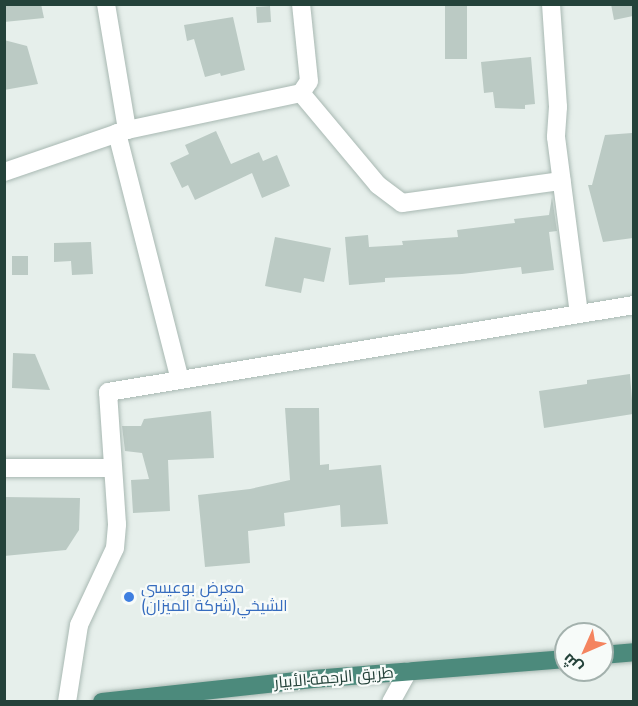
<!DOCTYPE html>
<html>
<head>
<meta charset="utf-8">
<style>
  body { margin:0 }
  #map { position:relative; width:638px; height:706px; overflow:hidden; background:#e6efeb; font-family:Jost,Cairo,sans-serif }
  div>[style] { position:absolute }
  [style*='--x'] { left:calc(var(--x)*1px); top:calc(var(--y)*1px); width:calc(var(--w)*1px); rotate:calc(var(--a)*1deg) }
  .building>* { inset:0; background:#bbcac4; transform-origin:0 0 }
  .roads { filter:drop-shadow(0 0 2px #a8b8b2) drop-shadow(0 0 2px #a8b8b2) }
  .minor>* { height:18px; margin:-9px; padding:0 9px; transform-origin:9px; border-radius:9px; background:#fff }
  .trunk>* { height:18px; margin:-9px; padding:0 9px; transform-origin:9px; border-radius:9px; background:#4c8a7c }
  .dots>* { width:16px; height:16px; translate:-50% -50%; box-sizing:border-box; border:3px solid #f7fbf9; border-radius:50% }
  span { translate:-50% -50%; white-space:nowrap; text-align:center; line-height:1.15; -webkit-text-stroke:4.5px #f7fbf9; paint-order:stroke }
  .shop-label { font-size:16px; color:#366cbe }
  .left { translate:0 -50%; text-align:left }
  .street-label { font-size:16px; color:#24423a }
  .frame { position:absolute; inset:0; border:6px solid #24423a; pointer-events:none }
  .north { position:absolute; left:554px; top:622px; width:60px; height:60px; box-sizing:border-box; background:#f7fbf9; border:2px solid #a3b1ad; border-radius:50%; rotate:225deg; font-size:16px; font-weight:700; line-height:24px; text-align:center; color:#24423a }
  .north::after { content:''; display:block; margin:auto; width:21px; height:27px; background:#f4845f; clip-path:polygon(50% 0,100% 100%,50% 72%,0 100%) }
</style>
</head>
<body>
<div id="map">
  <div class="building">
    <i style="clip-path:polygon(4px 4px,41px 4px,44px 18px,4px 22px)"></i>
    <i style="left:445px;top:4px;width:22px;height:55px"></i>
    <i style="clip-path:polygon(611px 4px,633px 4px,633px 16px,614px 20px)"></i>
    <i style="left:270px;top:6px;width:16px;height:14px;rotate:86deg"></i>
    <i style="clip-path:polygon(233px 17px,245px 70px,221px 76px,220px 73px,205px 77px,194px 39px,187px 41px,184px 25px)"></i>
    <i style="clip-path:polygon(4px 40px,27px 46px,38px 84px,4px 90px)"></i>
    <i style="clip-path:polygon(531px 57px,535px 104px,525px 105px,525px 109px,495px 108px,493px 92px,484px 93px,481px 62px)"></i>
    <i style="clip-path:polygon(216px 131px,231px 164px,259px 152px,263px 161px,277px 155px,290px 186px,262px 198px,252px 173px,195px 200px,188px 185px,182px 188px,170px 163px,189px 154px,185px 145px)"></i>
    <i style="clip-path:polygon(632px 133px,633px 238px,603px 242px,588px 185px,592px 185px,605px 135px)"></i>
    <i style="clip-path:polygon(552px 197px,557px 231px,549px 232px,554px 270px,522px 274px,521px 267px,462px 274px,385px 278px,385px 282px,349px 285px,345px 237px,368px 235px,369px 247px,403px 245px,402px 241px,458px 237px,457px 230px,515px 223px,514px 219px,549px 215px)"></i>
    <i style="clip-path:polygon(275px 237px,331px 248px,324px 282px,304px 278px,301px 293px,265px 286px)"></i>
    <i style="clip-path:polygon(91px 242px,93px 274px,72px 275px,71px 261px,54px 262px,54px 243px)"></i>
    <i style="left:28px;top:256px;width:19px;height:16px;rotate:90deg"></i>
    <i style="clip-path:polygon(13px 353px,35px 354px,50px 390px,12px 388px)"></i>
    <i style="clip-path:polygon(630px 374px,633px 414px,544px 428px,539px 391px,587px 384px,587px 380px)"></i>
    <i style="clip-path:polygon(285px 408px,319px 408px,320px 465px,329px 464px,329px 470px,381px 465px,388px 524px,341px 527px,340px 505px,284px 513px,285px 526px,248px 531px,250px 563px,205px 567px,198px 495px,250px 489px,290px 480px)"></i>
    <i style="clip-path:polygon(211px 411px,214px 458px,168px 460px,170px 511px,133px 513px,131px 480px,149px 479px,142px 453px,125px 451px,122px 426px,141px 426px,144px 419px)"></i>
    <i style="clip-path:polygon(4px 497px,80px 498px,79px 530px,66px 550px,4px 556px)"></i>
  </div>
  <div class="roads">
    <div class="minor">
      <i style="--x:106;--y:4;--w:128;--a:80.5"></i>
      <i style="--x:551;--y:4;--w:103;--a:86.1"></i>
      <i style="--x:558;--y:107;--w:30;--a:94"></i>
      <i style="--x:556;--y:137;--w:177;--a:82.6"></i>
      <i style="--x:301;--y:93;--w:120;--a:50.1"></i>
      <i style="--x:378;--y:185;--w:30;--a:37"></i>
      <i style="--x:402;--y:203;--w:161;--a:-7.9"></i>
      <i style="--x:117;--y:133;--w:255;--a:75.7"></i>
      <i style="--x:4;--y:172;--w:130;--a:-18.9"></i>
      <i style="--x:127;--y:130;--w:178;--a:-12"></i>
      <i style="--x:301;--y:93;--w:14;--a:-56"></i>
      <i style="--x:309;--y:81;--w:77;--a:-95.9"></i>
      <i style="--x:4;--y:468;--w:107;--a:0"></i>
      <i style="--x:67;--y:702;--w:78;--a:-81.1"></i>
      <i style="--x:79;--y:625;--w:85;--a:-64.9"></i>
      <i style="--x:115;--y:548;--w:24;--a:-85"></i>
      <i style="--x:117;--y:524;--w:132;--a:-93.9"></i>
      <i style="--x:108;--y:392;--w:533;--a:-9.39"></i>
      <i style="--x:391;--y:702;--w:35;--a:-61"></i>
    </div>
    <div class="trunk">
      <i style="--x:602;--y:655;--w:32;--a:-5"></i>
      <i style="--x:102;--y:702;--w:212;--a:-6.2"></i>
      <i style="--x:313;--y:679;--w:254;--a:-4.5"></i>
    </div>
  </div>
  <div class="dots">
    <i style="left:129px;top:597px;background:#3f7fe0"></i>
  </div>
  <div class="shop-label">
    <span class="left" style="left:141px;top:597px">معرض بوعيسى<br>الشيخي(شركة الميزان)</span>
  </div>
  <div class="street-label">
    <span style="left:334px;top:678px;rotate:-5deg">طريق الرجمة-الأبيار</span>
  </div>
  <div class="frame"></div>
  <div class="north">ش</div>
</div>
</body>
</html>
